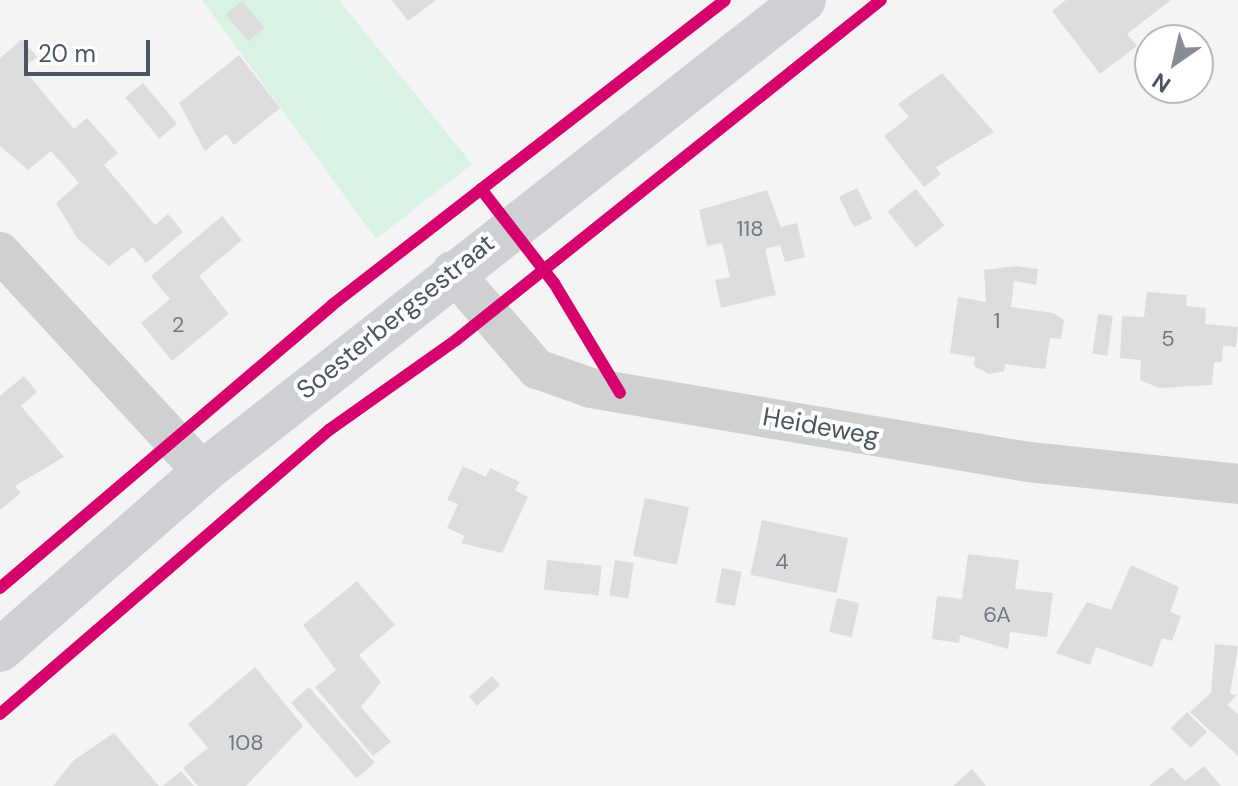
<!DOCTYPE html>
<html>
<head>
<meta charset="utf-8">
<style>
  body { margin:0 }
  #map { position:relative; width:1238px; height:786px; overflow:hidden; background:#f4f4f4; font-family:"DM Sans",sans-serif }
  div>[style] { position:absolute }
  [style*='--x'] { left:calc(var(--x)*1px); top:calc(var(--y)*1px); width:calc(var(--w)*1px); rotate:calc(var(--a)*1deg) }
  .green>* { inset:0; background:#d9f2e3 }
  .building>* { inset:0; background:#ddddde; transform-origin:0 0 }
  .street>* { height:40px; margin:-20px; padding:0 20px; transform-origin:20px; border-radius:20px; background:#ced0d2 }
  .secondary>* { height:44px; margin:-22px; padding:0 22px; transform-origin:22px; border-radius:22px; background:#ced0d4 }
  .cycleway>* { height:12px; margin:-6px; padding:0 6px; transform-origin:6px; border-radius:6px; background:#d6006c }
  span { translate:-50% -50%; white-space:nowrap; text-align:center; line-height:1.15; -webkit-text-stroke:8px #fff; paint-order:stroke }
  .number-label { font-size:22px; color:#707881 }
  .number-label span { -webkit-text-stroke-width:0 }
  .street-label { font-size:26px; color:#4a5661 }
  .north { position:absolute; left:1134px; top:24px; width:80px; height:80px; box-sizing:border-box; background:#fff; border:2px solid #b7bbc0; border-radius:50%; rotate:214deg; font-size:22px; font-weight:700; line-height:32px; text-align:center; color:#4a5661 }
  .north::after { content:''; display:block; margin:auto; width:28px; height:36px; background:#868d94; clip-path:polygon(50% 0,100% 100%,50% 72%,0 100%) }
  .scale { position:absolute; left:24px; top:40px; width:126px; height:36px; box-sizing:border-box; border:4px solid #4a5661; border-top:0; padding-left:10px; font-size:24px; line-height:28px; white-space:nowrap; color:#4a5661; -webkit-text-stroke:6px #fff; paint-order:stroke }
</style>
</head>
<body>
<div id="map">
  <div class="green">
    <i style="clip-path:polygon(202px 0,339px 0,472px 164px,376px 239px)"></i>
  </div>
  <div class="building">
    <i style="clip-path:polygon(392px 0,436px 0,408px 21px)"></i>
    <i style="clip-path:polygon(1066px 0,1171px 0,1127px 34px,1137px 46px,1100px 74px,1052px 11px)"></i>
    <i style="left:242px;top:1px;width:35px;height:21px;rotate:50deg"></i>
    <i style="clip-path:polygon(22px 39px,37px 57px,23px 68px,50px 101px,74px 129px,87px 118px,118px 153px,104px 165px,155px 225px,168px 214px,183px 232px,146px 263px,133px 247px,109px 266px,78px 239px,56px 203px,79px 183px,51px 151px,28px 170px,0 146px,0 58px)"></i>
    <i style="clip-path:polygon(239px 55px,280px 108px,234px 145px,226px 134px,205px 151px,179px 103px)"></i>
    <i style="clip-path:polygon(942px 73px,994px 132px,936px 167px,941px 174px,924px 187px,884px 136px,909px 117px,898px 104px)"></i>
    <i style="left:143px;top:83px;width:53px;height:23px;rotate:50deg"></i>
    <i style="left:857px;top:188px;width:34px;height:20px;rotate:64deg"></i>
    <i style="left:916px;top:189px;width:46px;height:36px;rotate:52deg"></i>
    <i style="clip-path:polygon(767px 190px,781px 227px,797px 223px,805px 257px,785px 262px,780px 245px,765px 249px,776px 295px,721px 308px,715px 280px,730px 277px,722px 243px,707px 246px,699px 210px)"></i>
    <i style="clip-path:polygon(222px 216px,242px 240px,199px 276px,229px 314px,172px 361px,141px 323px,170px 299px,151px 276px)"></i>
    <i style="clip-path:polygon(1016px 266px,1038px 269px,1036px 285px,1014px 281px,1011px 307px,1053px 313px,1064px 320px,1061px 339px,1050px 338px,1045px 369px,1005px 364px,1004px 371px,989px 374px,974px 366px,975px 357px,950px 353px,958px 297px,986px 302px,984px 270px)"></i>
    <i style="clip-path:polygon(1147px 292px,1187px 295px,1186px 306px,1206px 308px,1205px 324px,1238px 327px,1236px 347px,1223px 346px,1222px 362px,1214px 362px,1212px 385px,1159px 388px,1140px 380px,1141px 360px,1120px 358px,1122px 316px,1144px 317px)"></i>
    <i style="left:1098px;top:314px;width:15px;height:40px;rotate:8deg"></i>
    <i style="clip-path:polygon(24px 376px,37px 392px,21px 406px,64px 457px,15px 486px,21px 493px,0 510px,0 396px)"></i>
    <i style="clip-path:polygon(463px 466px,486px 477px,490px 468px,520px 482px,515px 490px,528px 497px,502px 553px,461px 543px,465px 536px,447px 528px,458px 504px,447px 500px)"></i>
    <i style="left:645px;top:498px;width:45px;height:59px;rotate:12deg"></i>
    <i style="left:762px;top:520px;width:88px;height:56px;rotate:12deg"></i>
    <i style="clip-path:polygon(968px 554px,1019px 560px,1015px 589px,1053px 593px,1047px 637px,1010px 632px,1008px 649px,960px 635px,959px 643px,932px 639px,937px 596px,962px 599px)"></i>
    <i style="left:547px;top:560px;width:55px;height:30px;rotate:6deg"></i>
    <i style="left:615px;top:560px;width:19px;height:36px;rotate:9deg"></i>
    <i style="clip-path:polygon(1131px 565px,1179px 587px,1170px 612px,1181px 616px,1172px 641px,1162px 638px,1152px 667px,1096px 647px,1090px 665px,1056px 653px,1087px 602px,1111px 610px)"></i>
    <i style="left:722px;top:568px;width:20px;height:35px;rotate:11deg"></i>
    <i style="clip-path:polygon(357px 581px,395px 625px,359px 655px,381px 682px,361px 707px,391px 742px,373px 756px,315px 687px,336px 670px,303px 625px)"></i>
    <i style="left:837px;top:598px;width:23px;height:35px;rotate:13deg"></i>
    <i style="clip-path:polygon(1215px 644px,1238px 646px,1230px 694px,1237px 695px,1227px 705px,1238px 714px,1238px 756px,1190px 712px,1211px 693px)"></i>
    <i style="clip-path:polygon(255px 667px,303px 726px,246px 786px,198px 786px,183px 768px,208px 748px,188px 724px)"></i>
    <i style="left:492px;top:676px;width:12px;height:31px;rotate:48deg"></i>
    <i style="left:309px;top:687px;width:100px;height:24px;rotate:49deg"></i>
    <i style="left:1187px;top:712px;width:28px;height:23px;rotate:45deg"></i>
    <i style="clip-path:polygon(114px 733px,159px 786px,53px 786px,74px 760px)"></i>
    <i style="clip-path:polygon(1204px 766px,1221px 786px,1149px 786px,1172px 767px,1185px 781px)"></i>
    <i style="clip-path:polygon(972px 769px,986px 786px,953px 786px)"></i>
    <i style="clip-path:polygon(181px 771px,194px 786px,163px 786px)"></i>
  </div>
  <div class="street">
    <i style="--x:0;--y:252;--w:299;--a:47.3"></i>
    <i style="--x:452;--y:271;--w:130;--a:49.1"></i>
    <i style="--x:537;--y:369;--w:57;--a:19.4"></i>
    <i style="--x:591;--y:388;--w:444;--a:9.6"></i>
    <i style="--x:1029;--y:462;--w:210;--a:6"></i>
  </div>
  <div class="secondary">
    <i style="--x:0;--y:650;--w:270;--a:-41.2"></i>
    <i style="--x:203;--y:472;--w:764;--a:-38.14"></i>
  </div>
  <div class="cycleway">
    <i style="--x:481;--y:189;--w:119;--a:52.2"></i>
    <i style="--x:554;--y:283;--w:128;--a:59"></i>
    <i style="--x:0;--y:588;--w:436;--a:-40.4"></i>
    <i style="--x:332;--y:305;--w:497;--a:-37.8"></i>
    <i style="--x:0;--y:714;--w:435;--a:-40.8"></i>
    <i style="--x:329;--y:430;--w:156;--a:-35.3"></i>
    <i style="--x:456;--y:340;--w:544;--a:-38.66"></i>
  </div>
  <div class="number-label">
    <span style="left:750px;top:229px">118</span>
    <span style="left:997px;top:321px">1</span>
    <span style="left:178px;top:325px">2</span>
    <span style="left:1168px;top:339px">5</span>
    <span style="left:782px;top:562px">4</span>
    <span style="left:997px;top:615px">6A</span>
    <span style="left:246px;top:743px">108</span>
  </div>
  <div class="street-label">
    <span style="left:396px;top:317px;rotate:-39deg">Soesterbergsestraat</span>
    <span style="left:821px;top:427px;rotate:10deg">Heideweg</span>
  </div>
  <div class="north">N</div>
  <div class="scale">20 m</div>
</div>
</body>
</html>
